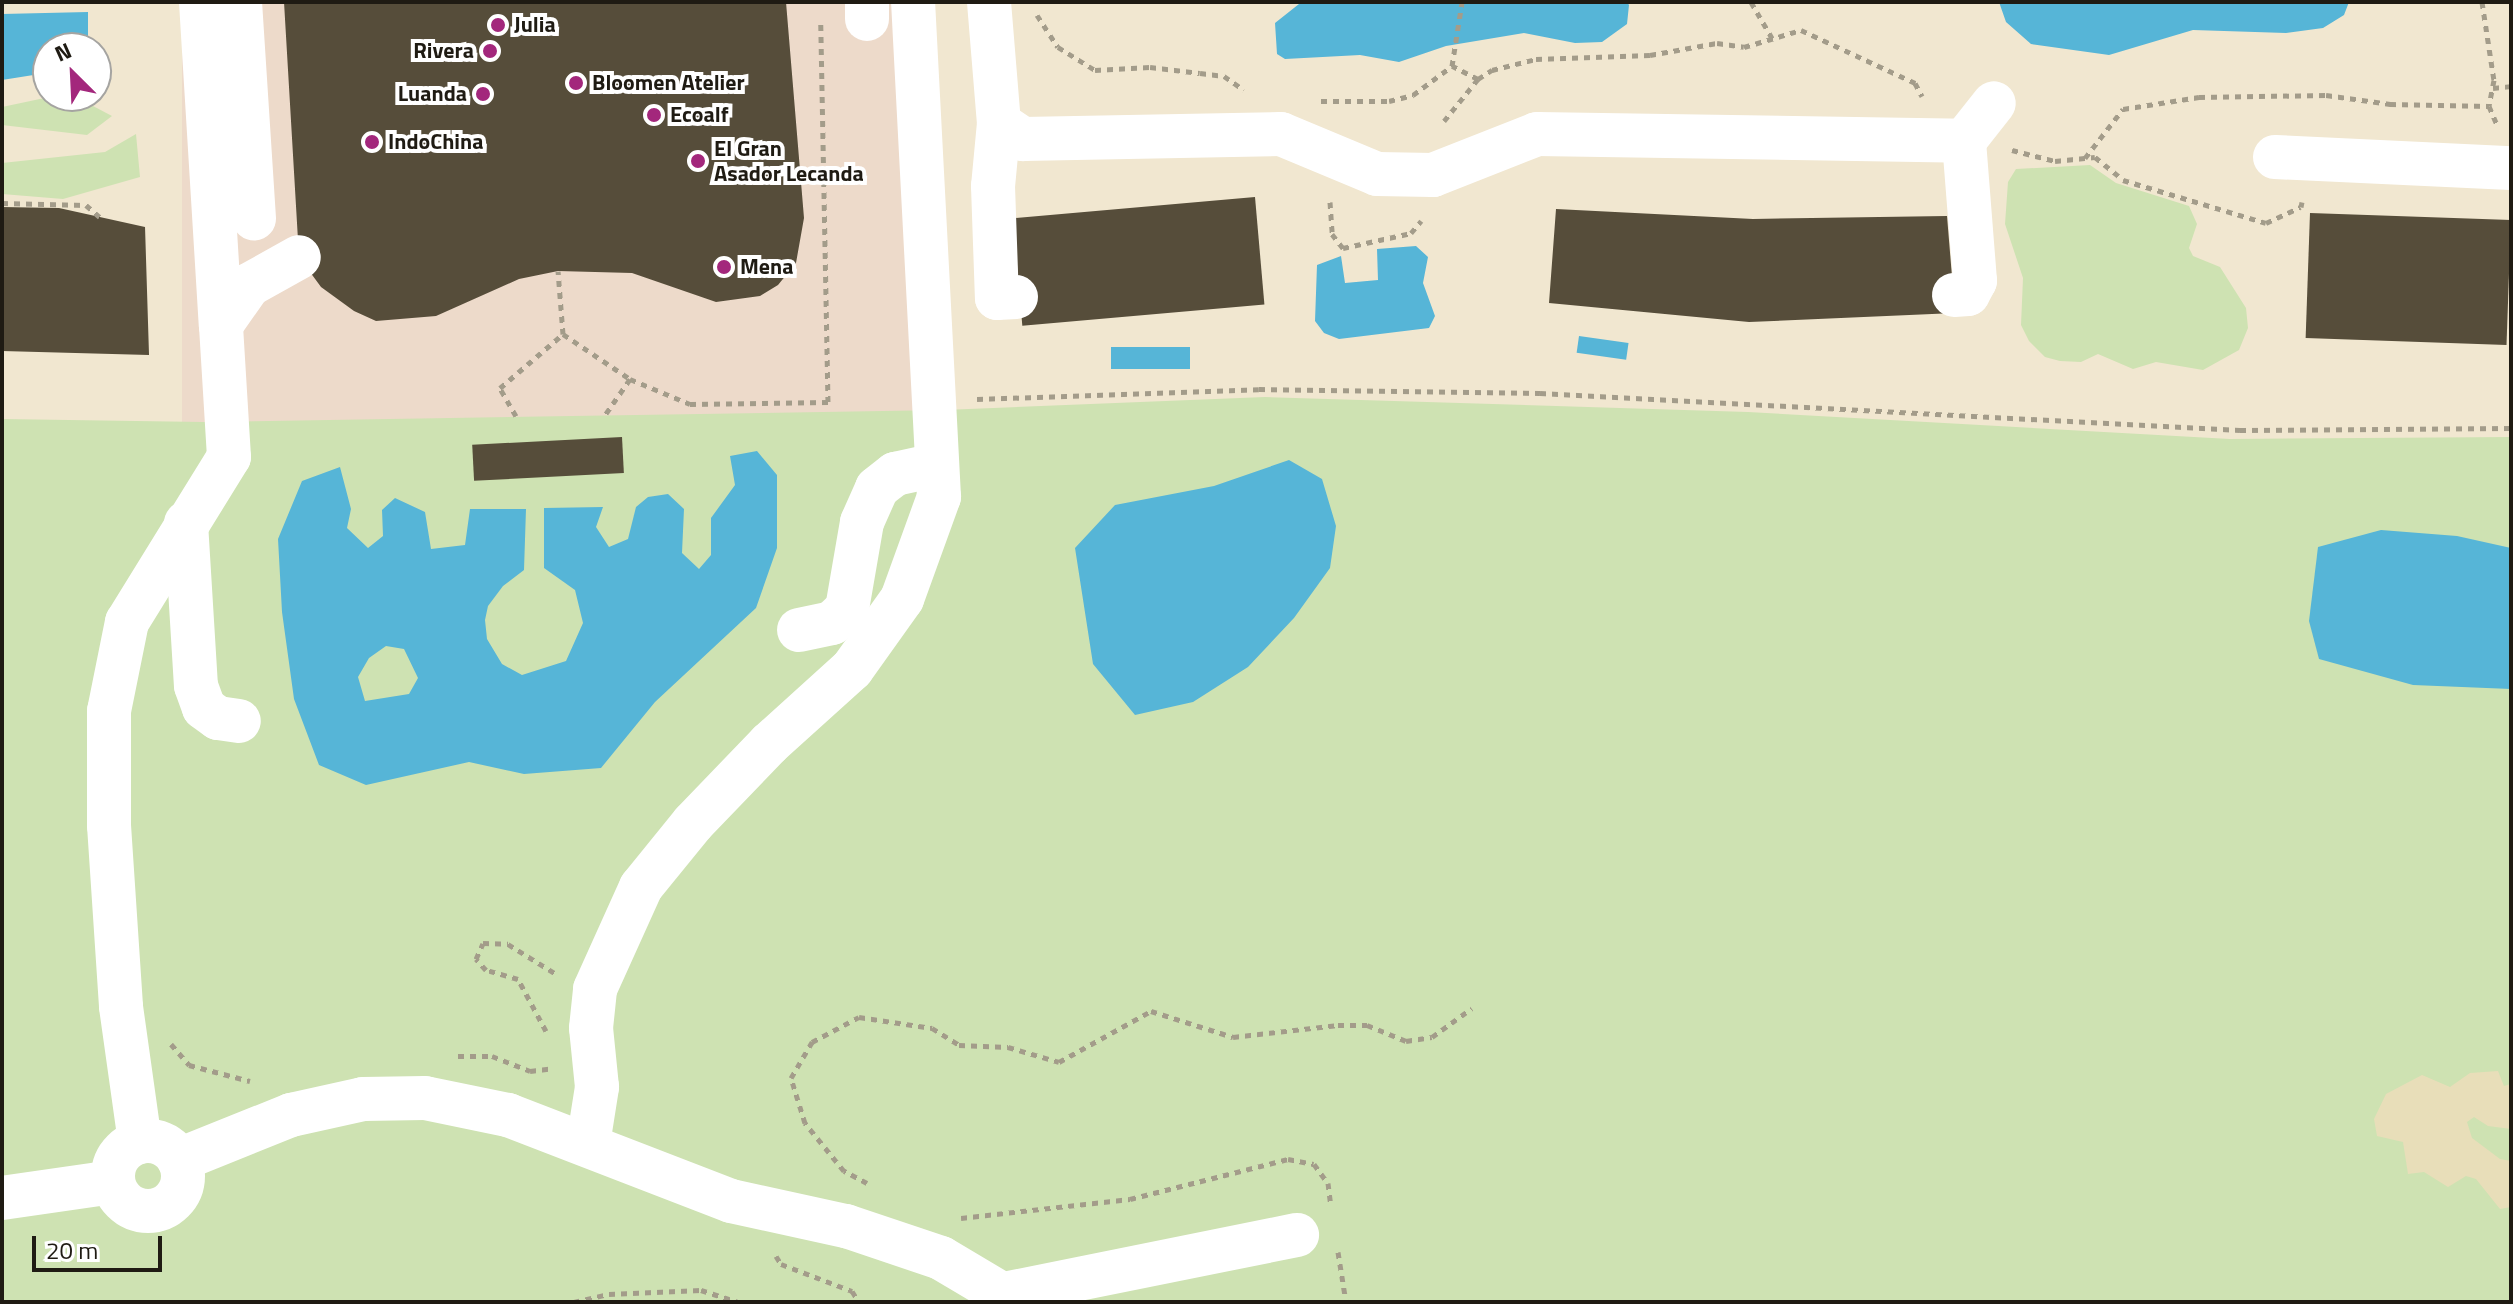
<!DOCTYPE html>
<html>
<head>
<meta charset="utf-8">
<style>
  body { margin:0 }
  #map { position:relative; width:2513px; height:1304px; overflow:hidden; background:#f1e7d0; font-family:"Titillium Web",sans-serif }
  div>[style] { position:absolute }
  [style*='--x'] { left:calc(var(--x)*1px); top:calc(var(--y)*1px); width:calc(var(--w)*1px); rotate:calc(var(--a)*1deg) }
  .commercial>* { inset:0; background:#eddaca; transform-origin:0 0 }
  .green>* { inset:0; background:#cee2b2 }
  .sand>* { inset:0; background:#e8deb9 }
  .water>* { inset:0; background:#56b5d7; transform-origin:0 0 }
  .building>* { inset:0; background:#564d3a; transform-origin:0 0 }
  .path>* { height:5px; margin-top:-2.5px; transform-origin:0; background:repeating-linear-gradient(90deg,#a39c8a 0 6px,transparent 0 12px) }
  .minor>* { height:44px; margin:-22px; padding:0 22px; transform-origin:22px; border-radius:22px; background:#fff }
  .minor>.ring { margin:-22px; padding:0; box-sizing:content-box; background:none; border:44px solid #fff; border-radius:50% }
  .dots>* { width:22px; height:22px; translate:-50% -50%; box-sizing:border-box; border:4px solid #fff; border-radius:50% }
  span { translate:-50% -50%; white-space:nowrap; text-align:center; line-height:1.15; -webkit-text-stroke:8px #fff; paint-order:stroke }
  .poi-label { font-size:22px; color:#1f1b13; font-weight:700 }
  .left { translate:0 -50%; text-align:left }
  .right { translate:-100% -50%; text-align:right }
  .frame { position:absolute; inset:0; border:4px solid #1f1b13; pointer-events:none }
  .north { position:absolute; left:32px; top:32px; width:80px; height:80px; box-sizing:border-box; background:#fff; border:2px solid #a5a4a1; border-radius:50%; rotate:336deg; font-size:22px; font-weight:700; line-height:32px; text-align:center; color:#1f1b13 }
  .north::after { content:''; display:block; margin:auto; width:28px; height:36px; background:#a3277c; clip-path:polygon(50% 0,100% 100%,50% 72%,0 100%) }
  .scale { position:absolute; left:32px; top:1236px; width:130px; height:36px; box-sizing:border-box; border:4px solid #1f1b13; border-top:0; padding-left:10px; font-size:24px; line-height:28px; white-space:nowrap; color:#1f1b13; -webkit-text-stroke:6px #fff; paint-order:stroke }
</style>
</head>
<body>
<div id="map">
  <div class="commercial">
    <i style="left:182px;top:2px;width:742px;height:421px"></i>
  </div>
  <div class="green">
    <i style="clip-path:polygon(54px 96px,74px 96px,112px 116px,87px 135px,2px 125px,2px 107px)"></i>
    <i style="clip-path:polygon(136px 134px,140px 177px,63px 199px,2px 194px,2px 163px,105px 152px)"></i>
    <i style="clip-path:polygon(2090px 165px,2116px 183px,2189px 206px,2197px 224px,2189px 248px,2193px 256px,2220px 267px,2246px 308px,2248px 328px,2239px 350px,2203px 370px,2156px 362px,2133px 369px,2098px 354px,2081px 362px,2060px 361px,2045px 357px,2029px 341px,2021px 325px,2023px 278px,2005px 224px,2008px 182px,2016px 169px)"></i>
    <i style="clip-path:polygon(1265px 397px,1748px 412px,2230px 439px,2511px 437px,2511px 1302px,2px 1302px,2px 419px,203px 422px,944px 410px)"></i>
  </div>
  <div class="sand">
    <i style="clip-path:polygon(2498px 1071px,2504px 1086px,2511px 1084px,2511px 1129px,2488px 1126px,2474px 1117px,2467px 1122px,2472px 1138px,2500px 1159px,2511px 1161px,2511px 1207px,2500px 1209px,2476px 1179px,2466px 1176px,2448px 1187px,2424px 1172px,2408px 1174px,2403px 1142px,2377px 1136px,2374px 1119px,2386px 1094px,2422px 1075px,2450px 1087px,2470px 1073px)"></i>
  </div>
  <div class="water">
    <i style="clip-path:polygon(1315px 2px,1627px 2px,1629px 5px,1627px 24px,1602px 42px,1575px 43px,1524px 33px,1446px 46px,1399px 62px,1360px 55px,1285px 59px,1277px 54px,1275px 23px,1299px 4px)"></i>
    <i style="clip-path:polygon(1999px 2px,2349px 2px,2344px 15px,2323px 28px,2286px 33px,2193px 30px,2109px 55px,2031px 44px,2006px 22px)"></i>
    <i style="clip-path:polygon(88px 12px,88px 48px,48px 48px,46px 73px,2px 80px,2px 14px)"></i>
    <i style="clip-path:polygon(1416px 246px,1428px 257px,1423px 283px,1435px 316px,1429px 328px,1339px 339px,1324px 333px,1315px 321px,1317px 265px,1341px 256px,1345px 283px,1378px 280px,1377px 249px)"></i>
    <i style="left:1579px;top:336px;width:50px;height:17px;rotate:8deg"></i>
    <i style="left:1190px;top:347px;width:22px;height:79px;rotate:90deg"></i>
    <i style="clip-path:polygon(evenodd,757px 451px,777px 475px,777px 548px,756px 608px,655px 702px,601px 768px,524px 774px,469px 762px,366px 785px,319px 765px,294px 699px,282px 612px,278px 539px,302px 481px,340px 467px,351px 509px,347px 528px,368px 548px,383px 536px,382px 510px,395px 498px,425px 512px,431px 549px,465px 545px,470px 509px,526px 509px,524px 570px,503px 586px,488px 606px,485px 620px,487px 639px,502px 664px,522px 675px,566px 661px,583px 623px,575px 590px,544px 568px,544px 508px,603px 507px,596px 527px,609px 547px,628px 539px,636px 507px,648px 497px,668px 494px,684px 509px,682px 553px,699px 569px,711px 555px,711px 518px,735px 485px,730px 456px,757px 451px,386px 646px,404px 649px,418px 678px,409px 694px,365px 701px,358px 677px,369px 658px,386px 646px)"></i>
    <i style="clip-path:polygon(1289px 460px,1322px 479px,1336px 526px,1330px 568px,1294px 618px,1248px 667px,1193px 702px,1135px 715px,1093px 664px,1075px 548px,1115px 505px,1214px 486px)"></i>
    <i style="clip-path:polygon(2381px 530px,2457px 536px,2511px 548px,2511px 689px,2413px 685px,2319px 659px,2309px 621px,2318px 547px)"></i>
  </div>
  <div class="building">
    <i style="clip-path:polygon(284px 2px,786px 2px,804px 218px,796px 263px,778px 285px,760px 296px,716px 302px,632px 273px,558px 271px,519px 279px,436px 316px,376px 321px,354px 311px,321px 287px,299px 257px)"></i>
    <i style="left:1255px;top:197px;width:108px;height:243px;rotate:85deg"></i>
    <i style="clip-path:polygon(2px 207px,59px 208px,145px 227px,149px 355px,2px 351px)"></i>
    <i style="clip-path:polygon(1556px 209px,1753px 219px,1947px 216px,1955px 313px,1749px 322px,1549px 303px)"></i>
    <i style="left:2310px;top:213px;width:201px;height:125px;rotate:2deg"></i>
    <i style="left:622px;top:437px;width:36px;height:150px;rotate:87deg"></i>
  </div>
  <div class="path">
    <i style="--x:1751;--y:2;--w:42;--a:59.7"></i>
    <i style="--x:2482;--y:2;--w:79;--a:81.3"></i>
    <i style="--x:2494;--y:80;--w:26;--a:101"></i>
    <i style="--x:2489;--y:106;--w:21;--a:67"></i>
    <i style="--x:1037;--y:15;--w:38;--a:57"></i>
    <i style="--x:1058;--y:47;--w:44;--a:31.9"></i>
    <i style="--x:1095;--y:70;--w:55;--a:-3.1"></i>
    <i style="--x:1150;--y:67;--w:50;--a:6.8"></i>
    <i style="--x:1200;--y:73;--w:24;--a:7"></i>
    <i style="--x:1224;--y:76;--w:24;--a:35"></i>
    <i style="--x:1478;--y:79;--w:17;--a:-33"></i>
    <i style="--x:1492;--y:70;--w:45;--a:-14"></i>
    <i style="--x:1536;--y:59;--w:114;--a:-2"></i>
    <i style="--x:1650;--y:55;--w:68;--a:-10.2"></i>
    <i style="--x:1717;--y:43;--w:27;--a:8"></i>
    <i style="--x:1744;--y:47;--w:59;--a:-16.6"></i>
    <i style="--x:1801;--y:30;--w:126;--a:24.9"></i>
    <i style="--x:1915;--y:83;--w:15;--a:62"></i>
    <i style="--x:2493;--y:88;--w:18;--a:-6"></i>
    <i style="--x:1321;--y:101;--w:68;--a:0"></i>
    <i style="--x:1389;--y:101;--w:25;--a:-14"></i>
    <i style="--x:1413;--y:95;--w:49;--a:-36.6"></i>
    <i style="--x:1444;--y:121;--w:54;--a:-51"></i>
    <i style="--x:1478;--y:79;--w:29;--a:-153"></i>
    <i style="--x:1452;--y:66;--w:65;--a:-81.1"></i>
    <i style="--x:2012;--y:150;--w:44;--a:14.3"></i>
    <i style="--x:2055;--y:161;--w:40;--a:-5.7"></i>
    <i style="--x:2095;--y:157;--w:36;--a:39"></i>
    <i style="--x:2123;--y:180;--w:149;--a:16.7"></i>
    <i style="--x:2266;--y:223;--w:38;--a:-25"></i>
    <i style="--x:2301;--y:207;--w:5;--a:-79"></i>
    <i style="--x:2085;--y:158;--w:62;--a:-52.2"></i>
    <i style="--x:2123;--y:109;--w:77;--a:-9"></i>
    <i style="--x:2199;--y:97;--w:127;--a:-0.9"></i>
    <i style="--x:2326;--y:95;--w:65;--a:8"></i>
    <i style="--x:2390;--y:104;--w:99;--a:1.2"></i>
    <i style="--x:1330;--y:202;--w:32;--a:86"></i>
    <i style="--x:1332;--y:234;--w:18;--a:52"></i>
    <i style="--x:1343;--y:248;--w:70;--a:-12.4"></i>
    <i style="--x:1411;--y:233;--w:16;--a:-50"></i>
    <i style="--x:2;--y:203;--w:84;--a:1.4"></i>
    <i style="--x:86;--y:205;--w:18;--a:41"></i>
    <i style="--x:563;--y:334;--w:81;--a:33.9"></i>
    <i style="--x:630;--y:379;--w:44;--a:124.8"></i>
    <i style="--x:630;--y:379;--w:65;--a:22.6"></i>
    <i style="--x:690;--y:404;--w:138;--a:-0.8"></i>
    <i style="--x:828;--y:402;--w:379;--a:-91.1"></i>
    <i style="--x:977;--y:399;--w:282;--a:-2"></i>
    <i style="--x:1259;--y:389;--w:281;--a:0.8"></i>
    <i style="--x:1540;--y:393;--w:701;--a:3.03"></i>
    <i style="--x:2240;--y:430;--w:271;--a:-0.4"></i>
    <i style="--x:516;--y:416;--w:32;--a:-120"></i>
    <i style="--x:500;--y:388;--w:83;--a:-40.6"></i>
    <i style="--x:563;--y:334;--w:63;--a:-94.5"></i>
    <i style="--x:546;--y:1031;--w:59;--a:-118.3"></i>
    <i style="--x:518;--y:979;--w:33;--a:-164"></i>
    <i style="--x:486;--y:970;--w:15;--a:-132"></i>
    <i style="--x:476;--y:959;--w:17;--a:-66"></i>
    <i style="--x:483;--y:943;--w:25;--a:2"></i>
    <i style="--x:508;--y:944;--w:57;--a:32"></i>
    <i style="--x:171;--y:1044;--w:28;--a:49"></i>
    <i style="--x:189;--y:1065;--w:63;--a:14.7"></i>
    <i style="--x:458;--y:1056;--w:34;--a:0"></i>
    <i style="--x:492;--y:1056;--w:41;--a:21.5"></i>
    <i style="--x:530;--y:1071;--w:23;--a:-7"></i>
    <i style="--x:867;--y:1183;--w:26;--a:-152"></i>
    <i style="--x:844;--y:1171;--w:62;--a:-129.1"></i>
    <i style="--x:805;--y:1123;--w:47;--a:-107.3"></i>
    <i style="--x:791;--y:1078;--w:42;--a:-59.7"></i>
    <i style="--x:812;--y:1042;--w:53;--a:-28"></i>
    <i style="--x:859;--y:1017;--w:74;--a:8.6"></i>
    <i style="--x:932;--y:1028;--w:32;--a:32"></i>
    <i style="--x:959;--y:1045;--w:49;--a:2.3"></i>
    <i style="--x:1008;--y:1047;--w:53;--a:16.4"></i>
    <i style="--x:1059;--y:1062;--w:105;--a:-29"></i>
    <i style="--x:1151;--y:1011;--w:86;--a:17.6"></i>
    <i style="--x:1233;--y:1037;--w:106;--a:-6.5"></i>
    <i style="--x:1338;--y:1025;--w:29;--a:0"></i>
    <i style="--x:1367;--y:1025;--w:42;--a:22.3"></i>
    <i style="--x:1406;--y:1041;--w:26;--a:-9"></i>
    <i style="--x:1432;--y:1037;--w:49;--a:-35.9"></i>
    <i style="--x:961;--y:1218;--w:170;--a:-6.4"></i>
    <i style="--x:1130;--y:1199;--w:163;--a:-14.2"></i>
    <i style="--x:1288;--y:1159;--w:26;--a:11"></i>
    <i style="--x:1314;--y:1164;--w:24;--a:54"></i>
    <i style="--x:1328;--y:1183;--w:23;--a:83"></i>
    <i style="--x:1338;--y:1252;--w:51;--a:80.9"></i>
    <i style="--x:776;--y:1256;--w:9;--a:58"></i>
    <i style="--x:781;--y:1264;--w:76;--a:20.8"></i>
    <i style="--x:852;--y:1291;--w:13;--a:58"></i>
    <i style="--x:574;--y:1302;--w:36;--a:-13"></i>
    <i style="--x:609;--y:1294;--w:92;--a:-2.5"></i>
    <i style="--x:701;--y:1290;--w:38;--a:18"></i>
  </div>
  <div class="minor">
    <i style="--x:201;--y:2;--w:324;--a:86.5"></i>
    <i style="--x:240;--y:2;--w:217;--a:86.3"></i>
    <i style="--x:867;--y:2;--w:17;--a:90"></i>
    <i style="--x:989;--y:2;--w:121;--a:85.3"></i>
    <i style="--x:999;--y:123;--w:29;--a:34"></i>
    <i style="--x:1023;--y:139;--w:258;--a:-1.1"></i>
    <i style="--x:1281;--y:134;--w:104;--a:22.6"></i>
    <i style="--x:1377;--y:174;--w:56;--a:1"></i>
    <i style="--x:1433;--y:175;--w:112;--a:-21.5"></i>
    <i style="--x:1537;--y:134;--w:427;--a:0.9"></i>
    <i style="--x:1964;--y:141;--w:48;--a:-51.7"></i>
    <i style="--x:999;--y:123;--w:63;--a:95.4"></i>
    <i style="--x:993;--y:186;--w:112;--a:88"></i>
    <i style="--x:997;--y:298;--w:19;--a:-3"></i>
    <i style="--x:2275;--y:157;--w:236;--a:2.7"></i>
    <i style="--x:1954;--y:295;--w:14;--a:-4"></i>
    <i style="--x:1968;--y:294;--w:15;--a:-62"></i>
    <i style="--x:1975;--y:281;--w:140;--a:-94.5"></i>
    <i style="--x:186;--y:523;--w:163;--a:86.5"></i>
    <i style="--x:196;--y:686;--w:23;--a:70"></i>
    <i style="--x:204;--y:708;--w:17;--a:36"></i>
    <i style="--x:218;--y:718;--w:21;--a:8"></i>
    <i style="--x:799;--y:630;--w:34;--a:-12"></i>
    <i style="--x:832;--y:623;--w:21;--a:-43"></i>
    <i style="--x:847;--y:609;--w:88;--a:-80.2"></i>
    <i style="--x:862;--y:522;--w:37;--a:-66"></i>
    <i style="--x:877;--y:488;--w:23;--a:-38"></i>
    <i style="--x:895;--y:474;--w:42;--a:-12.4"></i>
    <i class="ring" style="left:113px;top:1141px;width:26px;height:26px"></i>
    <i style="--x:140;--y:1142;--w:137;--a:-98"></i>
    <i style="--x:121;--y:1006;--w:180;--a:-93.8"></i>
    <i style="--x:109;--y:826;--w:115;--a:-90"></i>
    <i style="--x:109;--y:711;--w:91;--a:-78.6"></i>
    <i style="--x:127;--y:622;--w:194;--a:-58.3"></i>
    <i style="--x:229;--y:457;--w:132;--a:-93.5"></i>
    <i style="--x:221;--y:325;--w:49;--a:-55"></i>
    <i style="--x:249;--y:285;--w:57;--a:-29.2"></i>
    <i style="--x:588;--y:1144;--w:58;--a:-81"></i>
    <i style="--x:597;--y:1087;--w:59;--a:-95.8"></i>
    <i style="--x:591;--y:1028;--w:39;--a:-84"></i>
    <i style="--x:595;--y:989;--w:112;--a:-65.7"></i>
    <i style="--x:641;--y:887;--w:82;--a:-50.9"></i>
    <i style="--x:693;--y:823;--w:110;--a:-46.1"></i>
    <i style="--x:769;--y:744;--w:112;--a:-42.1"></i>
    <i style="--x:852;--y:669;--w:86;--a:-54.5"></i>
    <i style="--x:902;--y:599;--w:109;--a:-70.1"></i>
    <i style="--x:939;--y:497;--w:496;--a:-93"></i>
    <i style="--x:179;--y:1160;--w:121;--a:-21.9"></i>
    <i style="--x:291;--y:1115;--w:74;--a:-12.5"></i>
    <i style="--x:363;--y:1099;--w:62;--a:-0.9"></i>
    <i style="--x:425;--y:1098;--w:85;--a:11.6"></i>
    <i style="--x:508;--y:1115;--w:239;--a:21.1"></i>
    <i style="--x:731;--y:1201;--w:118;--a:12.3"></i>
    <i style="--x:846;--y:1226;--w:100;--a:18.6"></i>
    <i style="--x:941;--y:1258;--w:86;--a:30.7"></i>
    <i style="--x:2;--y:1198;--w:112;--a:-8.2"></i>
    <i style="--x:1004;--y:1294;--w:299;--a:-11.4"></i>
  </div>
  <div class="dots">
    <i style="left:498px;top:25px;background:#a3277c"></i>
    <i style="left:490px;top:51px;background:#a3277c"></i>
    <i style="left:576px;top:83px;background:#a3277c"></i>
    <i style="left:483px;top:94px;background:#a3277c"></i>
    <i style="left:654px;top:115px;background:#a3277c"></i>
    <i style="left:372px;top:142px;background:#a3277c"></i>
    <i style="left:698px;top:161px;background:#a3277c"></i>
    <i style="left:724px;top:267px;background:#a3277c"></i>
  </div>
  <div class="poi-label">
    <span class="left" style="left:514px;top:25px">Julia</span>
    <span class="right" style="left:474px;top:51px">Rivera</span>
    <span class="left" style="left:592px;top:83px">Bloomen Atelier</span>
    <span class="right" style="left:467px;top:94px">Luanda</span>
    <span class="left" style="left:670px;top:115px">Ecoalf</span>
    <span class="left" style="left:388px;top:142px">IndoChina</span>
    <span class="left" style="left:714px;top:161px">El Gran<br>Asador Lecanda</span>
    <span class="left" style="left:740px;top:267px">Mena</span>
  </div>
  <div class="frame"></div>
  <div class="north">N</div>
  <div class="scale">20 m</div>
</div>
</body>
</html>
